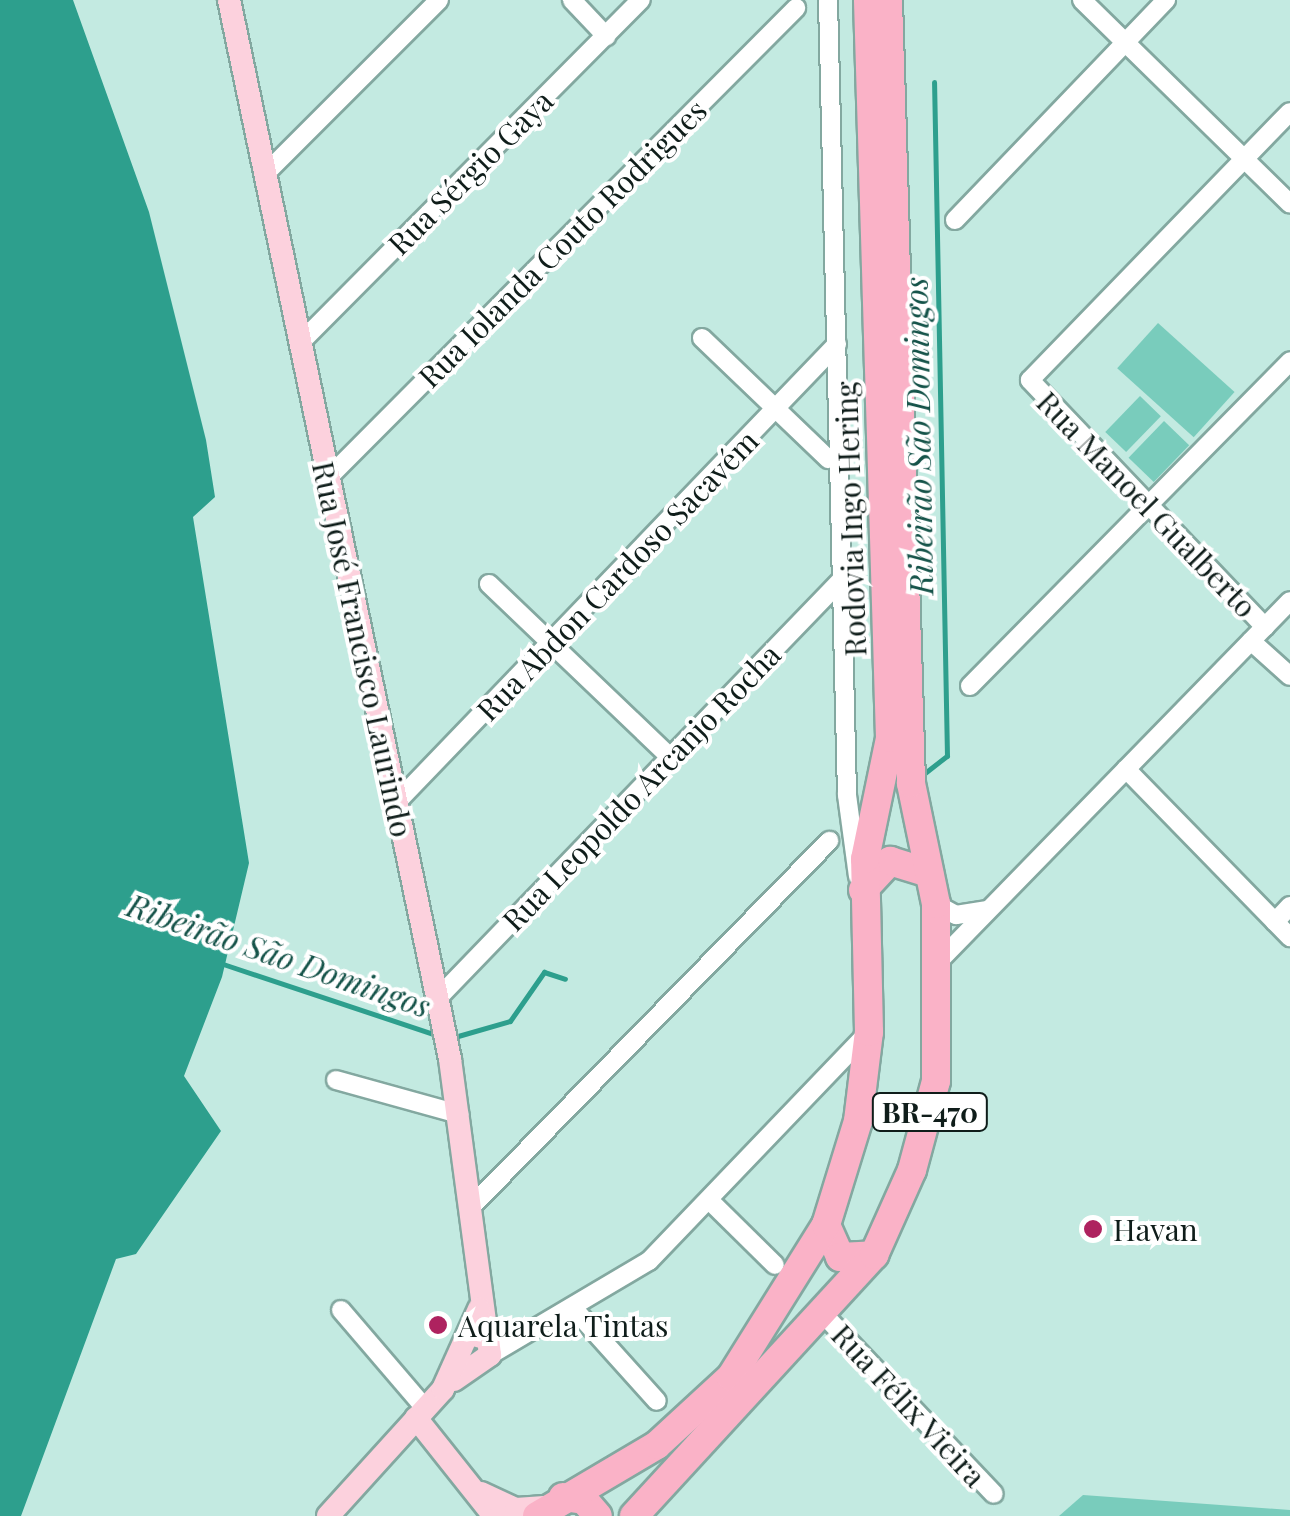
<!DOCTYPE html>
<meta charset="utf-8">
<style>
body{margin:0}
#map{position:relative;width:1290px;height:1516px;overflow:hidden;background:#c3eae1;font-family:"Playfair Display",serif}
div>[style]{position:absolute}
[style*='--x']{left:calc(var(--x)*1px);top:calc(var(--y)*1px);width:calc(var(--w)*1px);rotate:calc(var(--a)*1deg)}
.green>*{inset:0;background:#79ccbc;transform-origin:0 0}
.water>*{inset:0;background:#2d9f8d}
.stream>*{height:5px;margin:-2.5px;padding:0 2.5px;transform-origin:2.5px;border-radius:2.5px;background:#2d9f8d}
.roads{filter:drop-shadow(2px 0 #83a8a0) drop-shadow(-2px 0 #83a8a0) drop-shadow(0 2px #83a8a0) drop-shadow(0 -2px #83a8a0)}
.minor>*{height:18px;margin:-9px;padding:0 9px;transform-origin:9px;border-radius:9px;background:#fff}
.major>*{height:22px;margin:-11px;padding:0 11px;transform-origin:11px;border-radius:11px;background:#fcd1dd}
.highway>*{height:28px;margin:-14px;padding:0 14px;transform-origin:14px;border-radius:14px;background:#fab2c7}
.dots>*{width:28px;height:28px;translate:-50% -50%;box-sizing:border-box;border:5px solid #fff;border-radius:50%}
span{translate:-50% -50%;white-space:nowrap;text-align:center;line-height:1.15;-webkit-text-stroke:8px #fff;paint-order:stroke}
.shield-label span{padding:2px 8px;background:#fff;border:2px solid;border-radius:8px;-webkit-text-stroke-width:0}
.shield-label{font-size:28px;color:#0f1d1a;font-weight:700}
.street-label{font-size:30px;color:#0f1d1a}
.poi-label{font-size:30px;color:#0f1d1a}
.left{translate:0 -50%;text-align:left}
.water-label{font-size:32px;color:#155349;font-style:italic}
</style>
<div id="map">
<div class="green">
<i style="left:1158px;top:323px;width:103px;height:61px;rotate:42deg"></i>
<i style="left:1140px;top:396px;width:29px;height:50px;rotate:44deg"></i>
<i style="left:1164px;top:421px;width:35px;height:51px;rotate:44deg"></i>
<i style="clip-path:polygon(1083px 1495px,1290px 1510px,1290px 1516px,1059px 1516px)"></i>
</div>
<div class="water">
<i style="clip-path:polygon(0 0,73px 0,149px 212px,206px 440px,215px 497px,193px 517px,249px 863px,222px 977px,184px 1076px,221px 1131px,136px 1254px,116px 1259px,21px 1516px,0 1516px)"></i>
</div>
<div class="stream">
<i style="--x:921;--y:776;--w:33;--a:-38"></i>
<i style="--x:947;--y:756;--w:674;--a:-91.1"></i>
<i style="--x:223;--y:964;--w:229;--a:18.4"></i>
<i style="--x:451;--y:1038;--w:61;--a:-16.1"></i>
<i style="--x:510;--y:1021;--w:60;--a:-55.2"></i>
<i style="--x:544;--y:972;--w:22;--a:18"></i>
</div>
<div class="roads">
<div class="minor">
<i style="--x:572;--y:0;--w:50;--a:46.6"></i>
<i style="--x:828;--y:0;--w:795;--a:88.63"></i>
<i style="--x:847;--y:795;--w:82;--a:82.3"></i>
<i style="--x:1082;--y:0;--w:291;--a:44.4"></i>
<i style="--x:265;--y:174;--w:246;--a:-45"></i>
<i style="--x:955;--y:220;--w:305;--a:-46.2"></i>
<i style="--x:702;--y:338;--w:175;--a:43.8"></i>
<i style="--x:299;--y:344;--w:485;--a:-45.2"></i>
<i style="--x:327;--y:479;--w:665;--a:-45.12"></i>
<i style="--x:489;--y:584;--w:250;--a:43.7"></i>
<i style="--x:1265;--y:627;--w:341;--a:-133.6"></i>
<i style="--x:1030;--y:380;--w:373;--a:-45.9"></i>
<i style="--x:1251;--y:641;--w:52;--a:41.9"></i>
<i style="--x:970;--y:686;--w:456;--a:-45.4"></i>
<i style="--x:1126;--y:769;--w:235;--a:45.7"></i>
<i style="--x:395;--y:804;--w:638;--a:-46.14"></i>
<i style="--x:936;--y:904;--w:23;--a:29"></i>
<i style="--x:956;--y:915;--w:32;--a:-9"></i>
<i style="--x:1275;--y:922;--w:22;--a:-47"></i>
<i style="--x:940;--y:960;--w:501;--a:-45.73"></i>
<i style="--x:437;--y:999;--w:588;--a:-46.03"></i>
<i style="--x:336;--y:1080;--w:128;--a:15.5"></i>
<i style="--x:710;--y:1201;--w:91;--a:44.6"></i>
<i style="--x:472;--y:1206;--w:511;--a:-45.63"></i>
<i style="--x:341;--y:1310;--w:129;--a:49.4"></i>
<i style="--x:575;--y:1310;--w:122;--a:48"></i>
<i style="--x:825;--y:1316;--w:245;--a:46.5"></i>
<i style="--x:490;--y:1355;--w:185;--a:-30.6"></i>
<i style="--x:649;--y:1261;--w:315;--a:-46.2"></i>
</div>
<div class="major">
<i style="--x:229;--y:0;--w:1082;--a:78.21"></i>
<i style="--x:450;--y:1059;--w:280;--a:82.4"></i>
<i style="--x:454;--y:1380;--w:44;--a:-34.8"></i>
<i style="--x:490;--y:1355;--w:16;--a:-97"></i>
<i style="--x:488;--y:1339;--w:15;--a:-164"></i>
<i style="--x:416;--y:1418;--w:125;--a:51.5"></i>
<i style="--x:481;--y:1493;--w:38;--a:25"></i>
<i style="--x:516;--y:1509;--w:32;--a:-4"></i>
<i style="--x:328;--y:1516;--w:171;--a:-47.8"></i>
<i style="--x:443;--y:1389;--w:88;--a:-65.8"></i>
</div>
<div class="highway">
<i style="--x:863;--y:890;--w:40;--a:-47"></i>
<i style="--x:890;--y:861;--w:41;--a:17.1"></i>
<i style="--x:826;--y:1225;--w:35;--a:66"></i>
<i style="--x:840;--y:1257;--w:34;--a:-3"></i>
<i style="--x:563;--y:1497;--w:21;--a:8"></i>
<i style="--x:584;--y:1500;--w:21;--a:49"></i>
<i style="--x:537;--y:1516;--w:139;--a:-30.6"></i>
<i style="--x:657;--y:1445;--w:100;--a:-42.6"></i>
<i style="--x:731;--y:1377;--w:179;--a:-58"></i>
<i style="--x:826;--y:1225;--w:109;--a:-72.9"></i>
<i style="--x:858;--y:1121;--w:90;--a:-83"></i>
<i style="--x:869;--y:1032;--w:173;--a:-91.3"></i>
<i style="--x:865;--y:859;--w:124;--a:-78.3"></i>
<i style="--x:890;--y:738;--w:738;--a:-91.71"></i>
<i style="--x:634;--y:1516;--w:355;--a:-47.4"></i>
<i style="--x:874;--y:1255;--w:93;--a:-65.9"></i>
<i style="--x:912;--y:1170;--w:92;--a:-74.9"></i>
<i style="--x:936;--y:1081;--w:177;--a:-90"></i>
<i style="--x:936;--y:904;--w:124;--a:-101.7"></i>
<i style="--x:911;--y:783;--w:783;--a:-91.68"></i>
</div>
</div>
<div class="dots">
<i style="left:1093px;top:1229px;background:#ae225f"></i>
<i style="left:438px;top:1325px;background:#ae225f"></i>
</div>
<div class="shield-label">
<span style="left:930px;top:1112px">BR-470</span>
</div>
<div class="street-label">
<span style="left:470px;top:172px;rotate:-45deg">Rua Sérgio Gaya</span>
<span style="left:562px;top:243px;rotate:-45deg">Rua Iolanda Couto Rodrigues</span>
<span style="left:1147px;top:504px;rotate:46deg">Rua Manoel Gualberto</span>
<span style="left:850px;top:519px;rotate:-92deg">Rodovia Ingo Hering</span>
<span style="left:617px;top:575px;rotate:-46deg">Rua Abdon Cardoso Sacavém</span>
<span style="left:363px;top:649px;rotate:78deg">Rua José Francisco Laurindo</span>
<span style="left:641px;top:787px;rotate:-46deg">Rua Leopoldo Arcanjo Rocha</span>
<span style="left:909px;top:1405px;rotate:47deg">Rua Félix Vieira</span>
</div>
<div class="poi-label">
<span class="left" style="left:1113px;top:1229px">Havan</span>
<span class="left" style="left:458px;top:1325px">Aquarela Tintas</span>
</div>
<div class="water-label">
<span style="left:918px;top:436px;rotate:-91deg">Ribeirão São Domingos</span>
<span style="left:279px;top:955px;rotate:19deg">Ribeirão São Domingos</span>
</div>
</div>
